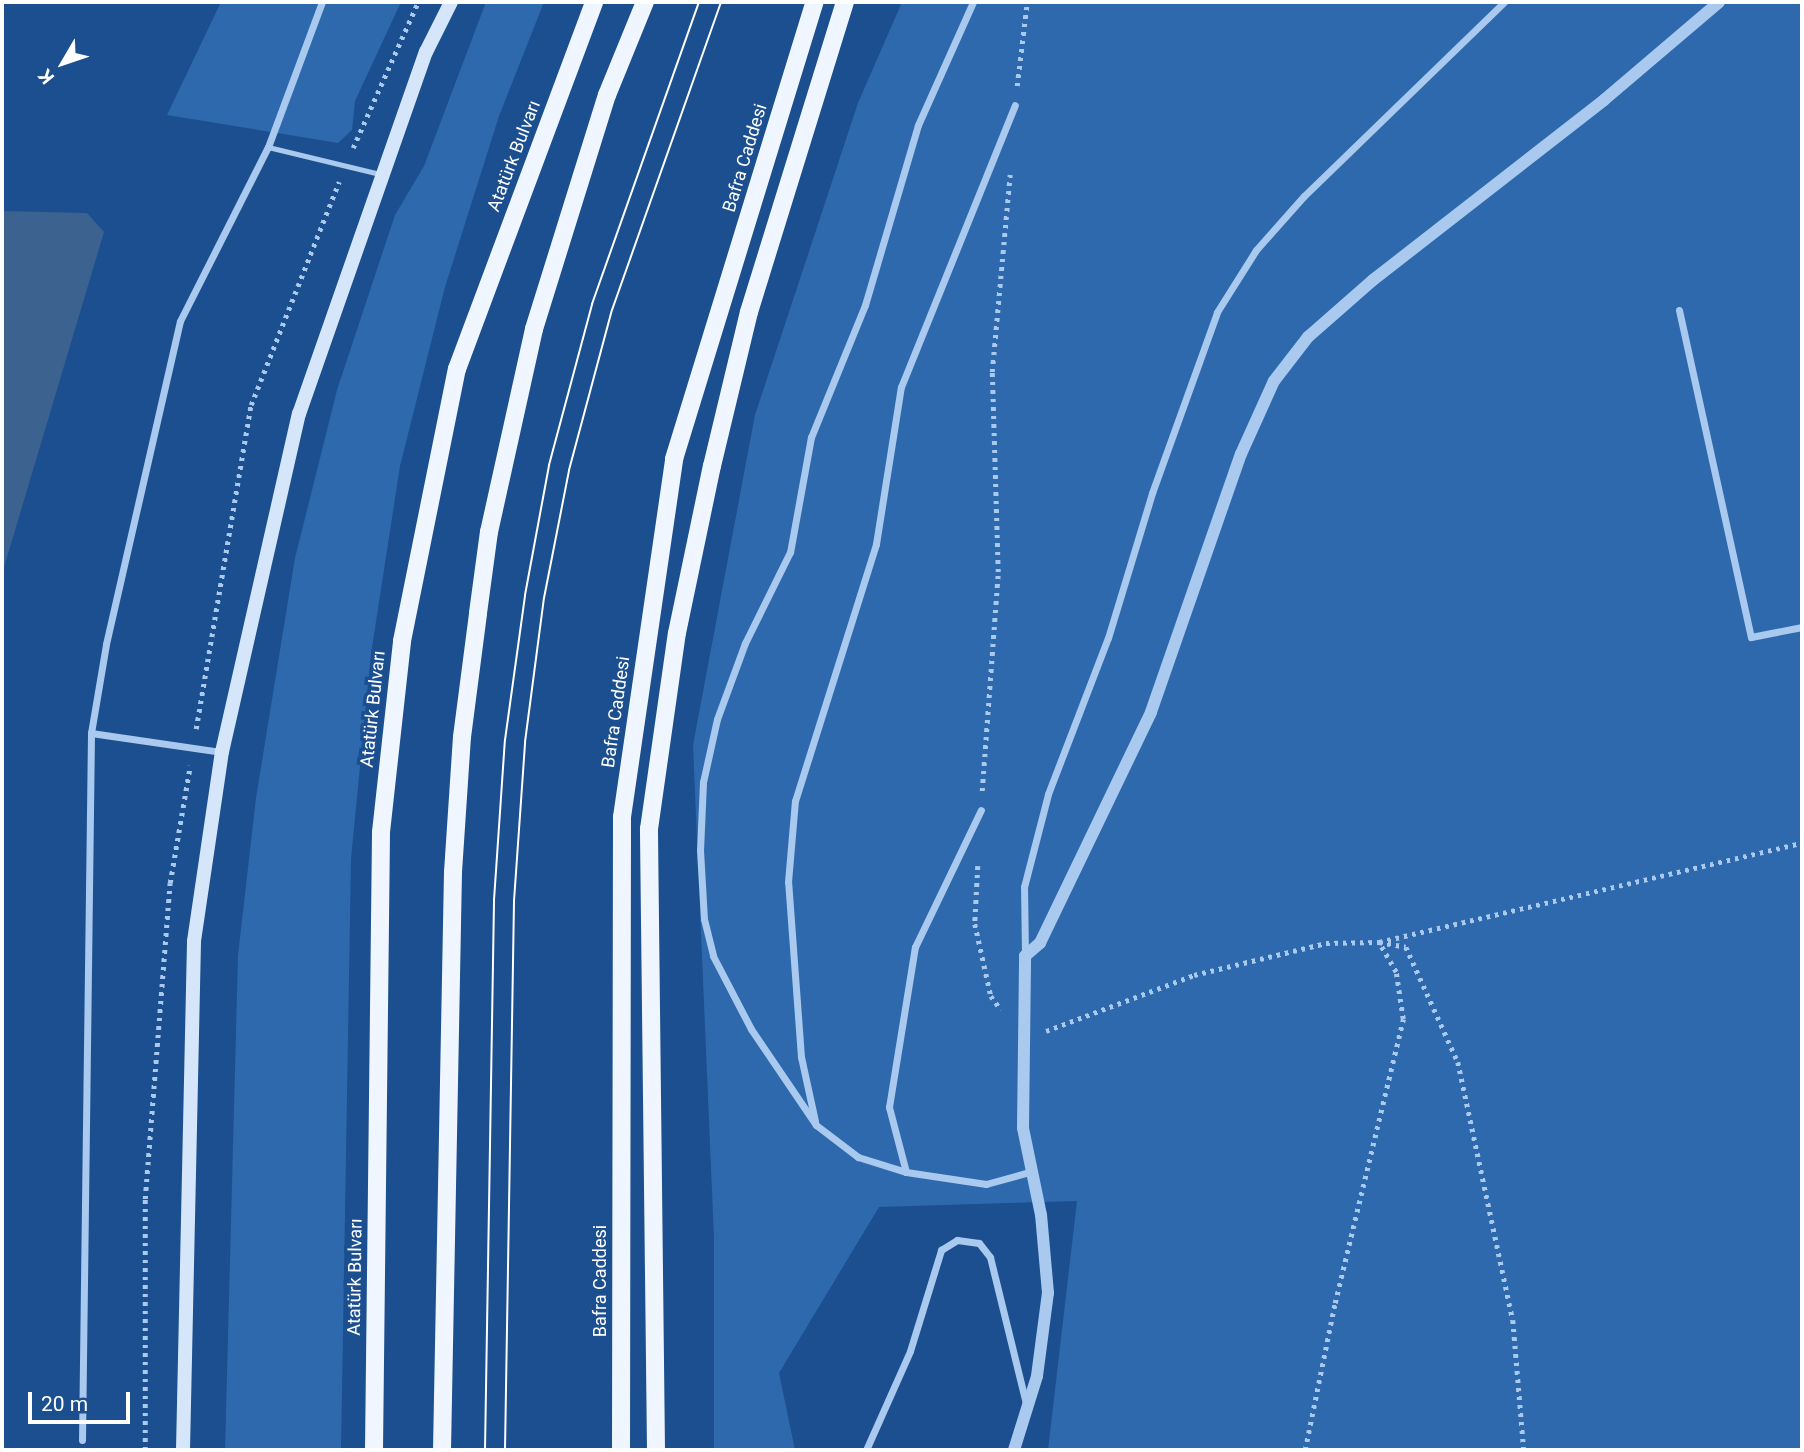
<!DOCTYPE html>
<meta charset="utf-8">
<style>
body{margin:0}
#map{position:relative;width:1804px;height:1452px;overflow:hidden;background:#1b4f8f;font-family:Roboto,sans-serif}
div>[style]{position:absolute}
[style*='--x']{left:calc(var(--x)*1px);top:calc(var(--y)*1px);width:calc(var(--w)*1px);rotate:calc(var(--a)*1deg)}
.green>*{inset:0;background:#2e69ad}
.water>*{inset:0;background:#3c6290}
.path>*{height:4.5px;margin-top:-2.25px;transform-origin:0;background:repeating-linear-gradient(90deg,#a9c9ee 0 3.5px,transparent 0 8.5px)}
.service>*{height:5px;margin:-2.5px;padding:0 2.5px;transform-origin:2.5px;border-radius:2.5px;background:#a9c9ee}
.minor>*{height:7px;margin:-3.5px;padding:0 3.5px;transform-origin:3.5px;border-radius:3.5px;background:#a9c9ee}
.tertiary>*{height:12px;margin:-6px;padding:0 6px;transform-origin:6px;border-radius:6px;background:#a9c9ee}
.secondary>*{height:14px;margin:-7px;padding:0 7px;transform-origin:7px;border-radius:7px;background:#d6e6fa}
.primary>*{height:18px;margin:-9px;padding:0 9px;transform-origin:9px;border-radius:9px;background:#f0f6ff}
.tram>*{height:2px;margin:-1px;padding:0 1px;transform-origin:1px;border-radius:1px;background:#fff}
span{translate:-50% -50%;white-space:nowrap;text-align:center;line-height:1.15;-webkit-text-stroke:7px #1b4f8f;paint-order:stroke}
.street-label{font-size:18px;color:#fff}
.frame{position:absolute;inset:0;border:4px solid #fff;pointer-events:none}
.north{position:absolute;left:28px;top:28px;width:70px;height:70px;-webkit-text-stroke:5px #1b4f8f;paint-order:stroke;rotate:231deg;font-size:19px;font-weight:700;line-height:28px;text-align:center;color:#fff}
.north::after{content:'';display:block;margin:auto;width:24px;height:32px;background:#fff;clip-path:polygon(50% 0,100% 100%,50% 72%,0 100%)}
.scale{position:absolute;left:28px;top:1392px;width:102px;height:32px;box-sizing:border-box;border:4px solid #fff;border-top:0;padding-left:9px;font-size:21px;line-height:24px;white-space:nowrap;color:#fff;-webkit-text-stroke:5px #1b4f8f;paint-order:stroke}
</style>
<div id="map">
<div class="green">
<i style="clip-path:polygon(221px 2px,401px 2px,355px 101px,352px 130px,338px 143px,167px 115px)"></i>
<i style="clip-path:polygon(486px 2px,544px 2px,499px 116px,445px 287px,400px 466px,371px 654px,351px 859px,341px 1450px,225px 1450px,238px 955px,256px 798px,295px 558px,337px 390px,395px 215px,424px 166px)"></i>
<i style="clip-path:polygon(902px 2px,1802px 2px,1802px 1450px,1048px 1450px,1077px 1201px,879px 1207px,779px 1373px,795px 1450px,714px 1450px,714px 1238px,693px 745px,755px 415px,858px 103px)"></i>
</div>
<div class="water">
<i style="clip-path:polygon(2px 211px,87px 213px,104px 232px,2px 574px)"></i>
</div>
<div class="path">
<i style="--x:1017;--y:86;--w:85;--a:-83.2"></i>
<i style="--x:353;--y:148;--w:160;--a:-66"></i>
<i style="--x:196;--y:729;--w:329;--a:-80.4"></i>
<i style="--x:251;--y:405;--w:240;--a:-68.5"></i>
<i style="--x:982;--y:791;--w:220;--a:-85.8"></i>
<i style="--x:998;--y:572;--w:200;--a:-91.7"></i>
<i style="--x:992;--y:372;--w:198;--a:-84.8"></i>
<i style="--x:978;--y:866;--w:58;--a:93"></i>
<i style="--x:975;--y:924;--w:74;--a:77.5"></i>
<i style="--x:991;--y:996;--w:17;--a:54"></i>
<i style="--x:1046;--y:1031;--w:158;--a:-20.7"></i>
<i style="--x:1194;--y:975;--w:136;--a:-13.6"></i>
<i style="--x:1326;--y:943;--w:53;--a:-1.1"></i>
<i style="--x:1379;--y:942;--w:27;--a:10"></i>
<i style="--x:1406;--y:947;--w:126;--a:65.7"></i>
<i style="--x:1458;--y:1062;--w:264;--a:78"></i>
<i style="--x:1513;--y:1320;--w:130;--a:85.2"></i>
<i style="--x:145;--y:1450;--w:251;--a:-90"></i>
<i style="--x:145;--y:1199;--w:317;--a:-85.5"></i>
<i style="--x:170;--y:883;--w:119;--a:-80.3"></i>
<i style="--x:1305;--y:1450;--w:150;--a:-78.5"></i>
<i style="--x:1335;--y:1303;--w:292;--a:-76.5"></i>
<i style="--x:1403;--y:1019;--w:48;--a:-98.5"></i>
<i style="--x:1396;--y:972;--w:34;--a:-120"></i>
<i style="--x:1379;--y:942;--w:434;--a:-13.2"></i>
</div>
<div class="service">
<i style="--x:268;--y:147;--w:115;--a:13.6"></i>
</div>
<div class="minor">
<i style="--x:973;--y:2;--w:135;--a:114.1"></i>
<i style="--x:918;--y:125;--w:188;--a:106.4"></i>
<i style="--x:865;--y:305;--w:143;--a:112.2"></i>
<i style="--x:811;--y:437;--w:117;--a:100.3"></i>
<i style="--x:790;--y:552;--w:102;--a:116.3"></i>
<i style="--x:745;--y:643;--w:81;--a:110.2"></i>
<i style="--x:717;--y:719;--w:65;--a:102.5"></i>
<i style="--x:703;--y:782;--w:68;--a:92.5"></i>
<i style="--x:700;--y:850;--w:69;--a:86.7"></i>
<i style="--x:704;--y:919;--w:38;--a:76"></i>
<i style="--x:713;--y:956;--w:82;--a:62.5"></i>
<i style="--x:751;--y:1029;--w:116;--a:55.9"></i>
<i style="--x:816;--y:1125;--w:53;--a:37.3"></i>
<i style="--x:858;--y:1157;--w:50;--a:17.4"></i>
<i style="--x:906;--y:1172;--w:81;--a:8.5"></i>
<i style="--x:986;--y:1184;--w:49;--a:-15.5"></i>
<i style="--x:1679;--y:310;--w:335;--a:77.6"></i>
<i style="--x:1751;--y:637;--w:52;--a:-11.1"></i>
<i style="--x:91;--y:733;--w:131;--a:8.3"></i>
<i style="--x:1025;--y:955;--w:68;--a:-90.8"></i>
<i style="--x:1024;--y:887;--w:96;--a:-75.5"></i>
<i style="--x:1048;--y:794;--w:167;--a:-69"></i>
<i style="--x:1108;--y:638;--w:152;--a:-73.1"></i>
<i style="--x:1152;--y:493;--w:192;--a:-70.2"></i>
<i style="--x:1217;--y:312;--w:73;--a:-57.8"></i>
<i style="--x:1256;--y:250;--w:72;--a:-48.4"></i>
<i style="--x:1304;--y:196;--w:279;--a:-44.1"></i>
<i style="--x:815;--y:1121;--w:66;--a:-102.3"></i>
<i style="--x:801;--y:1057;--w:175;--a:-94.2"></i>
<i style="--x:788;--y:882;--w:81;--a:-85.1"></i>
<i style="--x:795;--y:801;--w:269;--a:-72.5"></i>
<i style="--x:876;--y:544;--w:159;--a:-81"></i>
<i style="--x:901;--y:387;--w:304;--a:-68"></i>
<i style="--x:906;--y:1172;--w:67;--a:-104.7"></i>
<i style="--x:889;--y:1107;--w:162;--a:-80.8"></i>
<i style="--x:915;--y:947;--w:152;--a:-64.3"></i>
<i style="--x:82;--y:1440;--w:707;--a:-89.27"></i>
<i style="--x:91;--y:733;--w:90;--a:-80.4"></i>
<i style="--x:106;--y:644;--w:331;--a:-77.1"></i>
<i style="--x:180;--y:321;--w:195;--a:-63.2"></i>
<i style="--x:268;--y:147;--w:155;--a:-69.6"></i>
<i style="--x:866;--y:1450;--w:108;--a:-66"></i>
<i style="--x:910;--y:1351;--w:106;--a:-72.9"></i>
<i style="--x:941;--y:1250;--w:19;--a:-32"></i>
<i style="--x:957;--y:1240;--w:22;--a:8"></i>
<i style="--x:979;--y:1243;--w:18;--a:52"></i>
<i style="--x:990;--y:1257;--w:151;--a:76.2"></i>
</div>
<div class="tertiary">
<i style="--x:1014;--y:1450;--w:77;--a:-72.7"></i>
<i style="--x:1037;--y:1376;--w:84;--a:-82.5"></i>
<i style="--x:1048;--y:1293;--w:78;--a:-95.1"></i>
<i style="--x:1041;--y:1215;--w:89;--a:-101.7"></i>
<i style="--x:1023;--y:1128;--w:172;--a:-89.3"></i>
<i style="--x:1025;--y:956;--w:20;--a:-41"></i>
<i style="--x:1040;--y:943;--w:256;--a:-64.3"></i>
<i style="--x:1151;--y:712;--w:273;--a:-70.8"></i>
<i style="--x:1241;--y:454;--w:80;--a:-65.7"></i>
<i style="--x:1274;--y:381;--w:56;--a:-52.3"></i>
<i style="--x:1308;--y:337;--w:86;--a:-41.2"></i>
<i style="--x:1373;--y:280;--w:293;--a:-37.9"></i>
<i style="--x:1604;--y:100;--w:151;--a:-40.4"></i>
</div>
<div class="secondary">
<i style="--x:183;--y:1450;--w:509;--a:-88.76"></i>
<i style="--x:194;--y:941;--w:191;--a:-81.6"></i>
<i style="--x:222;--y:752;--w:347;--a:-77.2"></i>
<i style="--x:299;--y:414;--w:384;--a:-70.7"></i>
<i style="--x:426;--y:52;--w:56;--a:-63.4"></i>
</div>
<div class="primary">
<i style="--x:374;--y:1450;--w:618;--a:-89.35"></i>
<i style="--x:381;--y:832;--w:192;--a:-83.7"></i>
<i style="--x:402;--y:641;--w:278;--a:-78.6"></i>
<i style="--x:457;--y:369;--w:392;--a:-69.5"></i>
<i style="--x:442;--y:1450;--w:578;--a:-88.91"></i>
<i style="--x:453;--y:872;--w:135;--a:-86.2"></i>
<i style="--x:462;--y:737;--w:125;--a:-82.6"></i>
<i style="--x:478;--y:613;--w:82;--a:-82.3"></i>
<i style="--x:489;--y:532;--w:208;--a:-77.5"></i>
<i style="--x:534;--y:329;--w:245;--a:-72.7"></i>
<i style="--x:607;--y:95;--w:100;--a:-67.8"></i>
<i style="--x:621;--y:1450;--w:633;--a:-89.91"></i>
<i style="--x:622;--y:817;--w:362;--a:-81.7"></i>
<i style="--x:674;--y:459;--w:478;--a:-72.9"></i>
<i style="--x:656;--y:1450;--w:621;--a:-90.65"></i>
<i style="--x:649;--y:829;--w:198;--a:-81.9"></i>
<i style="--x:677;--y:633;--w:171;--a:-78.2"></i>
<i style="--x:712;--y:466;--w:158;--a:-76.5"></i>
<i style="--x:749;--y:312;--w:325;--a:-72.8"></i>
</div>
<div class="tram">
<i style="--x:485;--y:1450;--w:550;--a:-89.06"></i>
<i style="--x:494;--y:900;--w:160;--a:-86.1"></i>
<i style="--x:505;--y:740;--w:146;--a:-82.1"></i>
<i style="--x:525;--y:595;--w:132;--a:-79.5"></i>
<i style="--x:549;--y:465;--w:167;--a:-75"></i>
<i style="--x:592;--y:304;--w:320;--a:-70.5"></i>
<i style="--x:505;--y:1450;--w:549;--a:-89.06"></i>
<i style="--x:514;--y:901;--w:159;--a:-86"></i>
<i style="--x:525;--y:742;--w:145;--a:-82.5"></i>
<i style="--x:544;--y:598;--w:130;--a:-78.9"></i>
<i style="--x:569;--y:470;--w:166;--a:-75"></i>
<i style="--x:612;--y:310;--w:327;--a:-70.5"></i>
</div>
<div class="street-label">
<span style="left:514px;top:156px;rotate:-69deg">Atatürk Bulvarı</span>
<span style="left:745px;top:158px;rotate:-73deg">Bafra Caddesi</span>
<span style="left:373px;top:709px;rotate:-84deg">Atatürk Bulvarı</span>
<span style="left:616px;top:712px;rotate:-82deg">Bafra Caddesi</span>
<span style="left:355px;top:1277px;rotate:-89deg">Atatürk Bulvarı</span>
<span style="left:600px;top:1281px;rotate:-90deg">Bafra Caddesi</span>
</div>
<div class="frame"></div>
<div class="north">K</div>
<div class="scale">20 m</div>
</div>
